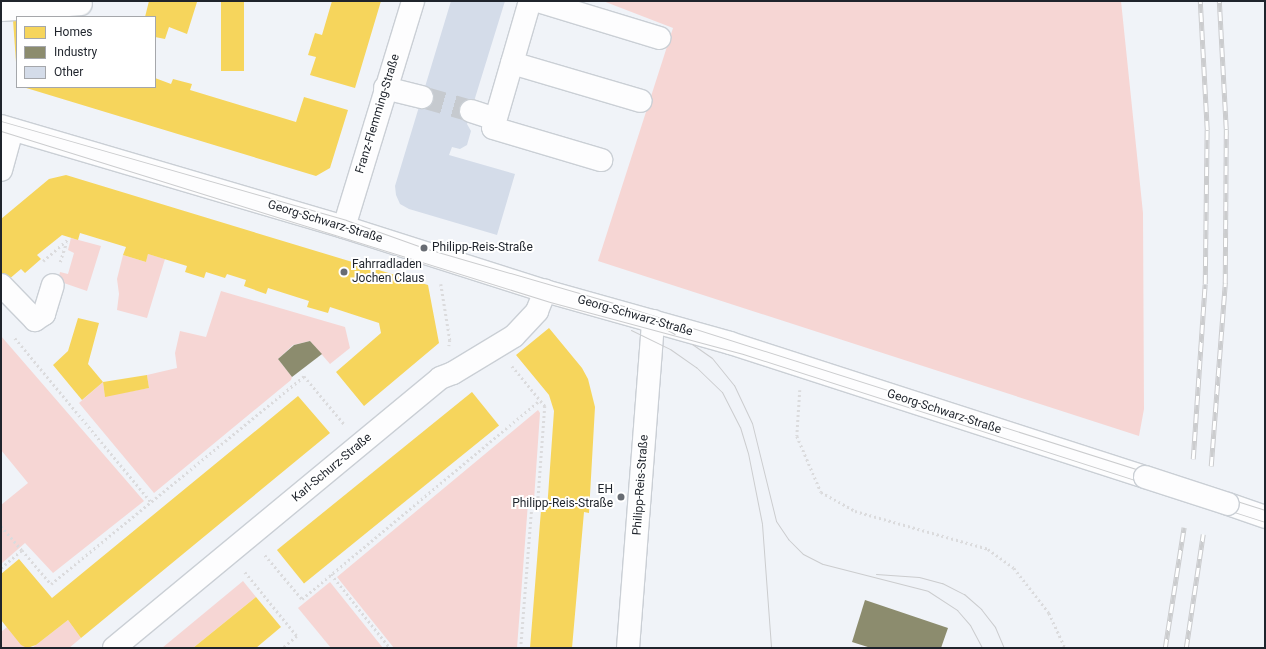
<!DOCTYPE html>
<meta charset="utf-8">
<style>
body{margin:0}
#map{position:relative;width:1266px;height:649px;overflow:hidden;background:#f0f3f8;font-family:Roboto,sans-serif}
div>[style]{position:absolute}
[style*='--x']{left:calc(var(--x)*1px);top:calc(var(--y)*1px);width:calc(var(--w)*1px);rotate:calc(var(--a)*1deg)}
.green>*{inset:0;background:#f6d6d4}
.homes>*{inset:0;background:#f6d55c;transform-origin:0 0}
.industry>*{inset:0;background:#8c8c6e}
.building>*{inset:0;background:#d4dce9}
.minor-tunnel>*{height:22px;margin-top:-11px;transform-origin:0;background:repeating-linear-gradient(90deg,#c6cacf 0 22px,transparent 0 33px)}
.path>*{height:2.5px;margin-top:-1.25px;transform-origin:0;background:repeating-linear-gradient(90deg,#dbdbdd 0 2px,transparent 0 5px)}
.roads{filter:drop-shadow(1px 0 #cacfd5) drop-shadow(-1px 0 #cacfd5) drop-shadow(0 1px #cacfd5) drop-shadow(0 -1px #cacfd5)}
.minor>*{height:22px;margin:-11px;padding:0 11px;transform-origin:11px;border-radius:11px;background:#fdfdfe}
.tram>*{height:1px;margin:-0.5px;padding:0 0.5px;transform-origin:0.5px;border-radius:0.5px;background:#cbccce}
.rail>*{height:4.5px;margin-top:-2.25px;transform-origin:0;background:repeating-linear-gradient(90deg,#fff 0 9px,#cbccce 0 18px);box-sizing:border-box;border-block:1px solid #cbccce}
.bridges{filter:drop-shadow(1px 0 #cacfd5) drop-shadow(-1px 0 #cacfd5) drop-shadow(0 1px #cacfd5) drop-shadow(0 -1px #cacfd5)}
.minor-bridge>*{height:22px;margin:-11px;padding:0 11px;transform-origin:11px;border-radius:11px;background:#fdfdfe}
.dots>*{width:11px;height:11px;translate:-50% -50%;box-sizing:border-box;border:2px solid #fff;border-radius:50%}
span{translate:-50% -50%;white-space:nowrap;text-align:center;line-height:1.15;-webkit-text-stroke:4px #fff;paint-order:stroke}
.street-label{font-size:12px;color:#1f242c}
.poi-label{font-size:12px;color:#1f242c}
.left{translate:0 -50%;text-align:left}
.right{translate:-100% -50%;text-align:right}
.frame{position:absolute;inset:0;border:2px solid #1f242c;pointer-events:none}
.legend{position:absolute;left:16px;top:16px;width:140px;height:72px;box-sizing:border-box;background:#fff;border:1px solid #a5a7ab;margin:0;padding:5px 7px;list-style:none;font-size:12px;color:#1f242c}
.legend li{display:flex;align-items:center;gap:8px;height:20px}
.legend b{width:20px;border:1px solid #a5a7ab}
</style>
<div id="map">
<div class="green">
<i style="clip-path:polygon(603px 1px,1121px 1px,1143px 213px,1144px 409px,1139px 436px,598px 261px,673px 28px)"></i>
<i style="clip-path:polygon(71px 238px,101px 246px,87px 291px,58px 281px,60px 272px,68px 274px,74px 253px,68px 250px)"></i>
<i style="clip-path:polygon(148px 254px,165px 259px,147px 318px,117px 310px,119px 294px,117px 279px,123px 255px,146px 262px)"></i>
<i style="clip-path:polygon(221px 291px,345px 327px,350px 348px,330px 364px,310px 341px,293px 345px,278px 359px,292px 377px,291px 380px,154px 493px,79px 403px,103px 382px,105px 396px,149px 388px,147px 375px,177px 368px,175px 353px,180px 331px,206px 337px)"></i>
<i style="clip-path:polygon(1px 336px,144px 501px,53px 573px,25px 543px,1px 564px,1px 505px,28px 483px,1px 450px)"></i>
<i style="clip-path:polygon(538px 410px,540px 413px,534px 500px,528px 503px,517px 648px,394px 648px,337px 577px)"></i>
<i style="clip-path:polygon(243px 581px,256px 597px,193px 648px,162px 648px)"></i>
<i style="clip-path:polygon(330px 582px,383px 648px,331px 648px,298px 608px)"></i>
<i style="clip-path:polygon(68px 620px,81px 638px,69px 648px,32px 648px)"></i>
<i style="clip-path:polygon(7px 627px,27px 648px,31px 648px,1px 648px,1px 632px)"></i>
</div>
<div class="homes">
<i style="clip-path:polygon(149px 1px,197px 2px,187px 34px,169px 27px,165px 39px,155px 37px,155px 17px,145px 17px)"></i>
<i style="left:221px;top:1px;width:23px;height:70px"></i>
<i style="clip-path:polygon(332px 1px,381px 1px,355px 88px,310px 75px,316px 57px,308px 55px,315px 33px,322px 35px)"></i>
<i style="clip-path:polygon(13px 20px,17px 20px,17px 62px,16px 62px)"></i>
<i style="clip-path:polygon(155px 78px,171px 84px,173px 79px,192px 84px,190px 90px,296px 122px,304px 97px,348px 110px,330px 168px,316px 176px,23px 87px,155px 87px)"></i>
<i style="clip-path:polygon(66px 175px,428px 285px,439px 343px,364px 406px,336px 372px,381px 333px,379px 323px,330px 307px,328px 313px,307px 307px,309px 301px,268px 288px,266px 294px,244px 286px,246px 280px,227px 274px,225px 278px,206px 272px,204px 278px,185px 272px,187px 266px,148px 254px,146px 262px,123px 255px,126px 247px,80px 233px,78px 240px,62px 235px,37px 255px,41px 259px,25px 273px,21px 269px,8px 280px,1px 272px,1px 219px,49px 179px)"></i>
<i style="clip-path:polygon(78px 318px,99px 323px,88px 364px,103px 382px,82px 400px,53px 365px,68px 351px)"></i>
<i style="clip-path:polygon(549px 328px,582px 368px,588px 379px,595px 407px,589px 513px,584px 512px,572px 648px,530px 648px,541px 510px,547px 510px,554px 411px,549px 395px,516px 355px)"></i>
<i style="clip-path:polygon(147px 375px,149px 388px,105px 397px,103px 382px)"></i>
<i style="left:472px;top:392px;width:43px;height:251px;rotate:51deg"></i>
<i style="clip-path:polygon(298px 396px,330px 433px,81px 638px,68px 620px,36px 645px,27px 648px,21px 645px,1px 620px,1px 574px,19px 559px,52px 598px)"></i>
<i style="clip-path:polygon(256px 597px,281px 627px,256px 648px,193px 648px)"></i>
</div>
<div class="industry">
<i style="clip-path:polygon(310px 341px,322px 354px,292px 377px,278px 359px,294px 345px)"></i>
<i style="clip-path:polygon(865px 600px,948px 628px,941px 648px,871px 648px,852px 642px)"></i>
</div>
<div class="building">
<i style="clip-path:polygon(451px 1px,505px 1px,467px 124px,471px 131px,467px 145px,460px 149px,452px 147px,449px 155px,515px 174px,497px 235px,409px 209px,400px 204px,396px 195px,395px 186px)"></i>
</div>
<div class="minor-tunnel">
<i style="--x:422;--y:97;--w:51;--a:15.9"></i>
</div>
<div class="path">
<i style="--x:43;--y:261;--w:35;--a:-41"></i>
<i style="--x:60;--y:262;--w:20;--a:-72"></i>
<i style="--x:441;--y:284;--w:57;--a:80.9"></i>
<i style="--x:450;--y:340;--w:6;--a:99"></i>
<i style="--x:15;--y:338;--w:213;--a:50.3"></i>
<i style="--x:512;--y:366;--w:52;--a:50.5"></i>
<i style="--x:545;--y:406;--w:96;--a:94.2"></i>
<i style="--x:538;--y:502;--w:8;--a:140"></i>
<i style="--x:532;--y:507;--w:141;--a:94.5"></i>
<i style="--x:800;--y:390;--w:46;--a:93.7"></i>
<i style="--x:797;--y:436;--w:61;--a:66.8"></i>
<i style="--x:821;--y:492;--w:39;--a:29"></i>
<i style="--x:855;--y:511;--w:138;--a:15.9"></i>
<i style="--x:988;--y:549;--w:32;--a:36"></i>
<i style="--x:1014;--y:568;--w:57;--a:52.1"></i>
<i style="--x:1049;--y:613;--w:38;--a:65"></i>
<i style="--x:1;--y:526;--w:32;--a:49"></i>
<i style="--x:265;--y:555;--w:57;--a:49.9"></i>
<i style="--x:302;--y:599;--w:310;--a:-39.9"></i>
<i style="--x:1;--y:568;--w:28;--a:-41"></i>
<i style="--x:22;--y:550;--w:45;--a:49.5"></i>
<i style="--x:51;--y:584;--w:328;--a:-39.4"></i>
<i style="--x:304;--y:376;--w:64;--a:50.1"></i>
<i style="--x:245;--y:572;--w:82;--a:50.9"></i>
<i style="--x:297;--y:636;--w:18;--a:139"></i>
<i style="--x:331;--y:574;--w:95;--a:51.4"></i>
</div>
<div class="roads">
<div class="minor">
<i style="--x:530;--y:1;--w:132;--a:106.2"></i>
<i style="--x:493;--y:128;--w:113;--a:16.5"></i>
<i style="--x:538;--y:1;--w:127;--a:16.9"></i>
<i style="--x:1;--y:10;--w:80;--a:-4.3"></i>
<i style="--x:512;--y:63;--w:134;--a:16.4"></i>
<i style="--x:385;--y:88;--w:38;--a:14"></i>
<i style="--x:471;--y:111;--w:25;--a:18"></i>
<i style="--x:1;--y:126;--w:358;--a:16.4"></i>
<i style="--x:344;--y:227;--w:211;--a:17.7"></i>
<i style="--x:545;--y:291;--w:192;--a:15.7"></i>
<i style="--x:730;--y:343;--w:436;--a:17.9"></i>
<i style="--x:1;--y:170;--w:41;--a:-74.6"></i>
<i style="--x:344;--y:227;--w:236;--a:-73"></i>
<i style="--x:1;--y:285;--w:49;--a:45.8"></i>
<i style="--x:35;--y:320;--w:11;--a:-34"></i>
<i style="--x:44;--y:314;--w:30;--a:-73"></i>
<i style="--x:1228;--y:504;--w:39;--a:19"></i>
<i style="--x:114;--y:648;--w:423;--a:-39.6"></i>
<i style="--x:440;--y:378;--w:14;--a:-21"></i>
<i style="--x:453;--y:373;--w:71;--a:-31.2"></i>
<i style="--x:514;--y:336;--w:34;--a:-47"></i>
<i style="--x:537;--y:311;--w:22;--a:-68"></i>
<i style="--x:628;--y:648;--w:328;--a:-85.6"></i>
</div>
</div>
<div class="tram">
<i style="--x:1;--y:121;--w:359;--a:16"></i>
<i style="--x:346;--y:220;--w:83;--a:19.7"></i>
<i style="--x:424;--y:248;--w:201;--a:16.2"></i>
<i style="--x:617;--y:304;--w:680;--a:17.64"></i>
<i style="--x:1;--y:131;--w:575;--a:17.3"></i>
<i style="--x:550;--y:302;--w:200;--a:15.1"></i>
<i style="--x:743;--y:354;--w:548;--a:17.84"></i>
<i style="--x:644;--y:317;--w:35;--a:29"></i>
<i style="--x:631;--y:330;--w:43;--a:26"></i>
<i style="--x:670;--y:349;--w:32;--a:35"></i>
<i style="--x:696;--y:367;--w:36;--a:44"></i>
<i style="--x:722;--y:392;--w:39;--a:63"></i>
<i style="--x:740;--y:427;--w:27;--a:73"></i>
<i style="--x:748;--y:453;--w:72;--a:78.8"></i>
<i style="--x:762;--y:524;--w:124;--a:85.8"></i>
<i style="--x:692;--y:344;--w:24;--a:35"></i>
<i style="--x:712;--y:358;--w:35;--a:51"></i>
<i style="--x:734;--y:385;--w:42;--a:64.7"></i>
<i style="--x:752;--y:423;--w:101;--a:76.2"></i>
<i style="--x:776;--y:521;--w:22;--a:56"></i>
<i style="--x:788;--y:539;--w:21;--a:45"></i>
<i style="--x:803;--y:554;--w:22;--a:27"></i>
<i style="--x:823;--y:564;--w:108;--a:14.4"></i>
<i style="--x:928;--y:591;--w:35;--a:33"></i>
<i style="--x:957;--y:610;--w:20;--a:49"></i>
<i style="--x:970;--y:625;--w:26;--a:62"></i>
<i style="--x:876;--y:574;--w:43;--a:4"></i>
<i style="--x:919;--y:577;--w:24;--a:15"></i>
<i style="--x:942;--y:583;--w:25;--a:27"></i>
<i style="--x:964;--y:594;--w:23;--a:41"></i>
<i style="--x:981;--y:609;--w:23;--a:52"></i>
<i style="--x:995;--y:627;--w:23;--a:67"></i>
</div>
<div class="rail">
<i style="--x:1193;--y:459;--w:175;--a:-86.1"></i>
<i style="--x:1205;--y:284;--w:154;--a:-89.3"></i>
<i style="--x:1207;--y:130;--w:129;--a:-93.1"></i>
<i style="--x:1211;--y:466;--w:184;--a:-85.6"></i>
<i style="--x:1225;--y:283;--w:154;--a:-89.6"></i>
<i style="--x:1226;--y:129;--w:128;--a:-93.1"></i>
<i style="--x:1165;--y:648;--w:122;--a:-81.1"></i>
<i style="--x:1186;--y:648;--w:115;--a:-81.5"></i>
</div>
<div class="bridges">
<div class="minor-bridge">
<i style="--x:1145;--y:477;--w:87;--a:18"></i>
</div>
</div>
<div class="dots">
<i style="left:424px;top:248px;background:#686c73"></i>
<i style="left:344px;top:272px;background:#686c73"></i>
<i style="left:621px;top:497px;background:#686c73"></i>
</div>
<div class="street-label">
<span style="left:378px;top:114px;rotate:-73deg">Franz-Flemming-Straße</span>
<span style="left:325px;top:222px;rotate:17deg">Georg-Schwarz-Straße</span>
<span style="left:635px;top:316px;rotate:16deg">Georg-Schwarz-Straße</span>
<span style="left:944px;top:412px;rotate:18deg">Georg-Schwarz-Straße</span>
<span style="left:332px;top:468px;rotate:-40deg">Karl-Schurz-Straße</span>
<span style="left:641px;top:485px;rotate:-86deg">Philipp-Reis-Straße</span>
</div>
<div class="poi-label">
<span class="left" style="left:432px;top:248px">Philipp-Reis-Straße</span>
<span class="left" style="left:352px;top:272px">Fahrradladen<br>Jochen Claus</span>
<span class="right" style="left:613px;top:497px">EH<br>Philipp-Reis-Straße</span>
</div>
<div class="frame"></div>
<ul class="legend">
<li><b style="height:11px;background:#f6d55c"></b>Homes</li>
<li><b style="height:11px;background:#8c8c6e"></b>Industry</li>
<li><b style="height:11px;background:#d4dce9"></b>Other</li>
</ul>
</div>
